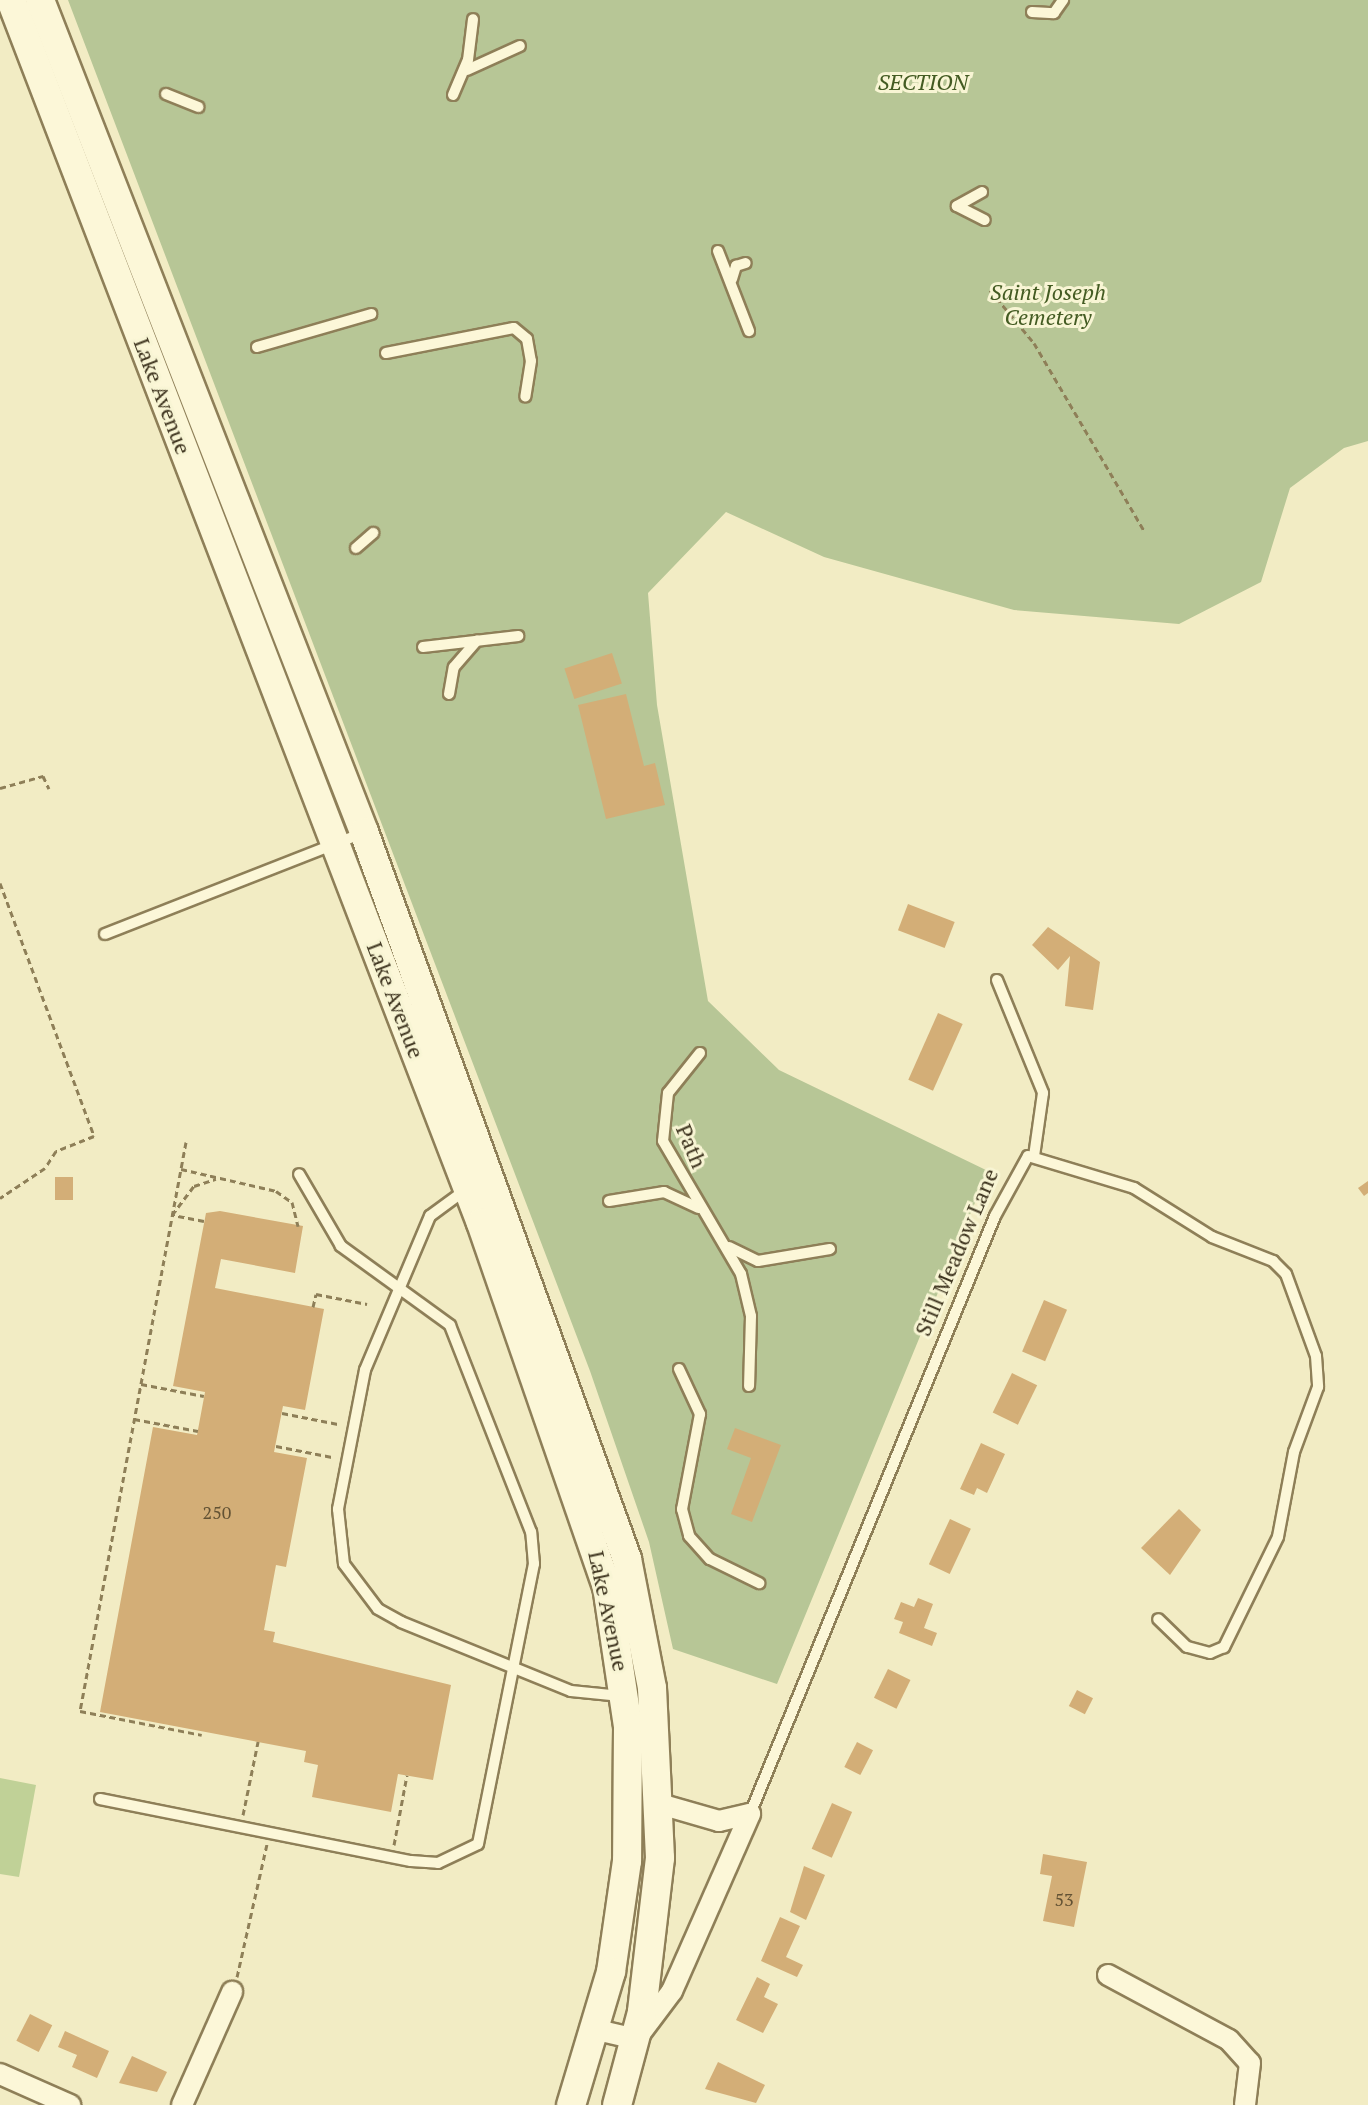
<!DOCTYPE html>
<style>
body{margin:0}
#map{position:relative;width:1368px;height:2105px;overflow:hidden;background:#f2ecc4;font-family:"PT Serif",serif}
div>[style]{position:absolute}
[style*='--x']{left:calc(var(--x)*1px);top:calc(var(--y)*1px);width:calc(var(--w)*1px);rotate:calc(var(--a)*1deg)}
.green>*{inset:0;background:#c0d197}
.cemetery>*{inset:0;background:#b7c696}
.building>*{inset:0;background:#d3ae77;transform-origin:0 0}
.path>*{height:3px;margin-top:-1.5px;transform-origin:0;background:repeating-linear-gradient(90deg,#8e7f58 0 6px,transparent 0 10px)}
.roads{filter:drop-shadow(2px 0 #8e7f58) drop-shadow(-2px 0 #8e7f58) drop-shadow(0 2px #8e7f58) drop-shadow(0 -2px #8e7f58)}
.service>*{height:10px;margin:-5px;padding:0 5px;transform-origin:5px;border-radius:5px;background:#fcf7d8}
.minor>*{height:20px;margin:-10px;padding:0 10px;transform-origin:10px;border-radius:10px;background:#fcf7d8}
.secondary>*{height:28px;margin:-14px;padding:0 14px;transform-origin:14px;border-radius:14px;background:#fcf7d8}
span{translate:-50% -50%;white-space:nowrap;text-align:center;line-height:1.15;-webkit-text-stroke:6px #f8f5d4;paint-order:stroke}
.number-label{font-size:18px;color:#625234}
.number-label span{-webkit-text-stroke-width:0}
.park-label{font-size:22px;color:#435b22;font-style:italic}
.street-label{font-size:22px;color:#3d331e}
</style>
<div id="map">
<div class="green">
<i style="clip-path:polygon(0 1778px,36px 1785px,19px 1877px,0 1874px)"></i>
</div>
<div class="cemetery">
<i style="clip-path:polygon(68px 0,1368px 0,1368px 441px,1344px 448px,1290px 488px,1261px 582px,1179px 624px,1014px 610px,824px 557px,726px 512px,648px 593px,657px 705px,708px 1001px,779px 1070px,988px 1171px,777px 1684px,673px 1649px,649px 1542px,590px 1371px)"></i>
</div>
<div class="building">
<i style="left:612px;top:653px;width:32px;height:50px;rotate:72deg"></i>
<i style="clip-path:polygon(626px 694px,644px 766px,655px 763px,665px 805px,606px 819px,578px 705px)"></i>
<i style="left:908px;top:904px;width:50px;height:28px;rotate:21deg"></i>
<i style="clip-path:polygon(1048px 927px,1100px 962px,1093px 1010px,1065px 1006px,1070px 956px,1058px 970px,1032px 945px)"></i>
<i style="left:938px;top:1013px;width:27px;height:73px;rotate:24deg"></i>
<i style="left:55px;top:1177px;width:18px;height:23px"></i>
<i style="clip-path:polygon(1368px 1181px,1368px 1193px,1364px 1196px,1358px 1188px)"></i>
<i style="clip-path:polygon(220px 1211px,303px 1226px,295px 1273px,221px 1259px,215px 1288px,324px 1309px,305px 1410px,283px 1406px,274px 1452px,307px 1458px,286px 1567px,276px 1565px,264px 1630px,275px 1632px,273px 1642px,451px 1685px,433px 1780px,398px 1774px,391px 1812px,312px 1797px,318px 1765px,304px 1762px,306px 1751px,100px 1712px,153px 1427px,197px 1435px,205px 1392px,173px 1386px,206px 1213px)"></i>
<i style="left:1044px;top:1300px;width:25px;height:56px;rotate:23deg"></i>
<i style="left:1012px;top:1373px;width:28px;height:44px;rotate:26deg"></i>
<i style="clip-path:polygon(735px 1428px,781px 1445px,752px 1522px,731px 1514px,751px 1458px,727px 1449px)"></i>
<i style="clip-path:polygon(981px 1443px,1005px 1454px,987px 1493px,977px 1488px,974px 1495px,960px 1489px)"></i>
<i style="clip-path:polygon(1179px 1509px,1201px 1530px,1170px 1575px,1141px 1548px)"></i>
<i style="left:950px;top:1519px;width:23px;height:50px;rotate:25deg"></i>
<i style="clip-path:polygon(918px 1598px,933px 1604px,924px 1628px,937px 1633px,932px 1646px,899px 1633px,903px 1622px,894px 1619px,901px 1602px,914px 1607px)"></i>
<i style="left:888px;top:1669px;width:25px;height:32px;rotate:26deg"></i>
<i style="left:1077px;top:1690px;width:18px;height:18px;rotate:27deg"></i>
<i style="left:857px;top:1742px;width:18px;height:28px;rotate:27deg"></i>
<i style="left:832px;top:1803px;width:22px;height:50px;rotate:24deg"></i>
<i style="clip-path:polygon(1043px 1854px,1087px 1862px,1074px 1927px,1043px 1921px,1052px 1876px,1040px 1874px)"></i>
<i style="clip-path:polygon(804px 1866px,825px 1875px,806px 1920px,790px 1912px)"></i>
<i style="clip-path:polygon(780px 1917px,800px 1926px,786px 1957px,803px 1965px,797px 1977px,761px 1961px)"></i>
<i style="clip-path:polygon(757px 1977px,770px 1984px,764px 1997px,778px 2004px,763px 2033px,736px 2020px)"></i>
<i style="left:30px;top:2014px;width:25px;height:30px;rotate:27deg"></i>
<i style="clip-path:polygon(65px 2031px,109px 2051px,97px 2078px,72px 2067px,77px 2055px,58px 2047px)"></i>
<i style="clip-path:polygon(132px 2056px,167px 2072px,157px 2092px,119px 2083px)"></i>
<i style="clip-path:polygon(718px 2062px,765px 2085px,756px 2103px,705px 2089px)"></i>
</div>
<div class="path">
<i style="--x:990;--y:290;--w:69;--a:50.3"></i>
<i style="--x:1034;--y:343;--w:219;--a:59.6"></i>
<i style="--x:0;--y:788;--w:45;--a:-15.6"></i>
<i style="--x:43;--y:776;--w:14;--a:65"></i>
<i style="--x:0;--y:883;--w:270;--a:69.6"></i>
<i style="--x:94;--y:1136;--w:41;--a:158.5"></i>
<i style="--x:56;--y:1151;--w:20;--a:123"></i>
<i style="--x:45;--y:1168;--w:54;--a:146.3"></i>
<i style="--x:186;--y:1142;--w:579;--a:100.55"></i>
<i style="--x:80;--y:1711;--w:124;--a:11.1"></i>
<i style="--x:181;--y:1169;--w:98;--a:13"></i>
<i style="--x:276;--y:1191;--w:19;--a:35"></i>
<i style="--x:292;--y:1202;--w:25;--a:76"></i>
<i style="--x:204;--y:1221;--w:33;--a:-169"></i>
<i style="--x:172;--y:1215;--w:36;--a:-53"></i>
<i style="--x:194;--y:1186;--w:23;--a:-18"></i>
<i style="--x:313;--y:1307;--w:13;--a:-77"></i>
<i style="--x:316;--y:1294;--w:52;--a:11.1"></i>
<i style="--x:141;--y:1384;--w:64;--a:10.8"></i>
<i style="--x:282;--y:1413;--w:57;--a:11.1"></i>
<i style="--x:134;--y:1419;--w:65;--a:10.6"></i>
<i style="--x:276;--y:1446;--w:57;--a:11.1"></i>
<i style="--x:243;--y:1815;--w:75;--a:-78.4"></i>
<i style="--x:394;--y:1845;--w:71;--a:-79.5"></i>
<i style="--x:237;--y:1977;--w:136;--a:-77.3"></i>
</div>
<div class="roads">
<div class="service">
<i style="--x:1032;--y:12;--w:22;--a:3"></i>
<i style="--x:1054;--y:13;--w:16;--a:-55"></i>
<i style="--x:467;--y:70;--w:58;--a:-24.4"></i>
<i style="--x:166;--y:94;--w:35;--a:22"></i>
<i style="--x:453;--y:95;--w:38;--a:-67"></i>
<i style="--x:468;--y:60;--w:41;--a:-83"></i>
<i style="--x:982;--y:192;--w:29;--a:151"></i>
<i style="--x:957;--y:206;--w:31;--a:27"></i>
<i style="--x:718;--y:251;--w:86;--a:68.8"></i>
<i style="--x:732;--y:279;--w:14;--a:-73"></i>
<i style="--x:736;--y:266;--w:10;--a:-17"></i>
<i style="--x:257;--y:347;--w:119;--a:-16.1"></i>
<i style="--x:386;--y:353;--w:130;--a:-11.1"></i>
<i style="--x:514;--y:328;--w:17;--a:40"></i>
<i style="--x:527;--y:339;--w:22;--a:80"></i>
<i style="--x:531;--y:361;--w:36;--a:99"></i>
<i style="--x:356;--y:548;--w:23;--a:-41"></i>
<i style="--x:423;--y:647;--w:96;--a:-6.6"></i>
<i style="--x:449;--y:694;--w:27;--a:-80"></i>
<i style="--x:454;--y:667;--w:35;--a:-49"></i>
<i style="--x:105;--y:934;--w:277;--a:-21.4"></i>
<i style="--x:997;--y:980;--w:122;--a:67.8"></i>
<i style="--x:1043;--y:1093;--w:64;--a:98.1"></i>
<i style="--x:700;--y:1053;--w:51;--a:128.7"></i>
<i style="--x:668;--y:1093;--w:48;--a:95.9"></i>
<i style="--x:663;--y:1141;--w:154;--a:59.6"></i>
<i style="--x:741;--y:1274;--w:43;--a:76.6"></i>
<i style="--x:751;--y:1316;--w:70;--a:91.6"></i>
<i style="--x:464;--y:1191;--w:42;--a:143.7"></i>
<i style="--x:430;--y:1216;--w:167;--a:112.9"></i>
<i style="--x:365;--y:1370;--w:142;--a:101"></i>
<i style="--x:338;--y:1509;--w:55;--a:83.8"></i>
<i style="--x:344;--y:1564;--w:56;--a:52.9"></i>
<i style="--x:378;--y:1609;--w:26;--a:29"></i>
<i style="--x:401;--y:1622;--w:183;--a:22.1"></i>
<i style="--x:571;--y:1691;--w:50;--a:5.7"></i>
<i style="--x:609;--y:1201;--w:56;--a:-9.3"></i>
<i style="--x:664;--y:1192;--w:38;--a:25"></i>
<i style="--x:729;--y:1247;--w:32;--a:26"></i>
<i style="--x:758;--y:1261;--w:73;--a:-9.5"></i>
<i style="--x:679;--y:1369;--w:50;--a:65"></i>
<i style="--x:700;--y:1414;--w:97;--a:100.7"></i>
<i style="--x:682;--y:1509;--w:28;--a:75"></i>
<i style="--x:689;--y:1536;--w:31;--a:48"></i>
<i style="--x:710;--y:1559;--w:55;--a:26.1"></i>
<i style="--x:100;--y:1799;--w:317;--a:11.3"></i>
<i style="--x:411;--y:1861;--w:27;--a:4"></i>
<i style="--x:438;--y:1863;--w:44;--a:-25.4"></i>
<i style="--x:478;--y:1844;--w:286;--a:-78.7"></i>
<i style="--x:534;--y:1564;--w:32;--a:-95"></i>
<i style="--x:531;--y:1532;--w:222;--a:-111.4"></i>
<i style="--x:450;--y:1325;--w:135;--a:-144.1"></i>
<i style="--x:341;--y:1246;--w:83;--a:-120.3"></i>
<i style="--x:750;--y:1814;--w:646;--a:-67.72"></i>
<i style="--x:995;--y:1216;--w:68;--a:-61.2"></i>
<i style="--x:1028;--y:1156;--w:111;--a:16.8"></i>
<i style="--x:1134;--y:1188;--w:92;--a:32.1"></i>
<i style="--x:1212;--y:1237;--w:66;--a:21.5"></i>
<i style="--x:1273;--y:1261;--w:18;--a:45"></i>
<i style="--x:1286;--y:1274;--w:87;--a:69.9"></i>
<i style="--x:1316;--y:1356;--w:31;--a:86"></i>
<i style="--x:1318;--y:1387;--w:69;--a:110.3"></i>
<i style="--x:1294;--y:1452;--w:86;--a:100.7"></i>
<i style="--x:1278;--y:1537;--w:123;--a:116.1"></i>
<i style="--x:1224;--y:1647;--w:15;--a:157"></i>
<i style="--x:1210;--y:1653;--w:24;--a:-165"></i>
<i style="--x:1187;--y:1647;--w:40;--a:-136"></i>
</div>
<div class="minor">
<i style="--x:660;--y:1804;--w:61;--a:16.1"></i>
<i style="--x:719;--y:1821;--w:32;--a:-13"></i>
<i style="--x:1108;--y:1975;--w:137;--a:28.2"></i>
<i style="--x:1229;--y:2040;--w:31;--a:48"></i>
<i style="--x:1250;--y:2063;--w:42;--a:96.8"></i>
<i style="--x:597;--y:2030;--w:40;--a:13"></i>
<i style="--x:636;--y:2039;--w:60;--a:-53.1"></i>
<i style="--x:672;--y:1991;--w:193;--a:-66.2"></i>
<i style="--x:0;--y:2074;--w:77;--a:23.9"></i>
<i style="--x:182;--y:2105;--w:124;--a:-66.1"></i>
</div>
<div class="secondary">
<i style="--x:11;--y:0;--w:1310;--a:68.98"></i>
<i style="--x:481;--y:1223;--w:384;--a:70.9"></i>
<i style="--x:607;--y:1586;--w:143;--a:81.5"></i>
<i style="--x:628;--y:1727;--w:134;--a:90.4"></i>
<i style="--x:627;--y:1861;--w:112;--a:98.2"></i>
<i style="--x:611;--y:1972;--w:139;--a:106.7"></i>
<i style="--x:40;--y:0;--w:893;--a:68.72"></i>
<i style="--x:364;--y:832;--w:773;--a:70.11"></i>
<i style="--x:627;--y:1559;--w:131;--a:79"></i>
<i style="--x:652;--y:1688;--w:170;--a:87.3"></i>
<i style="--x:660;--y:1858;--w:155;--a:96.7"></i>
<i style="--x:642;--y:2012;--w:96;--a:105"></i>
</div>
</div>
<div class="number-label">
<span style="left:217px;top:1512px">250</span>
<span style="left:1064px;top:1899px">53</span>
</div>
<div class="park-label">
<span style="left:923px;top:82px">SECTION</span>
<span style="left:1048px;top:304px">Saint Joseph<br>Cemetery</span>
</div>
<div class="street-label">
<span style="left:163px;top:396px;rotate:69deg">Lake Avenue</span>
<span style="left:396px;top:1000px;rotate:69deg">Lake Avenue</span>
<span style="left:692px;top:1146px;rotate:67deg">Path</span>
<span style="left:956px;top:1252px;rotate:-67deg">Still Meadow Lane</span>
<span style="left:609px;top:1611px;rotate:78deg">Lake Avenue</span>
</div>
</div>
